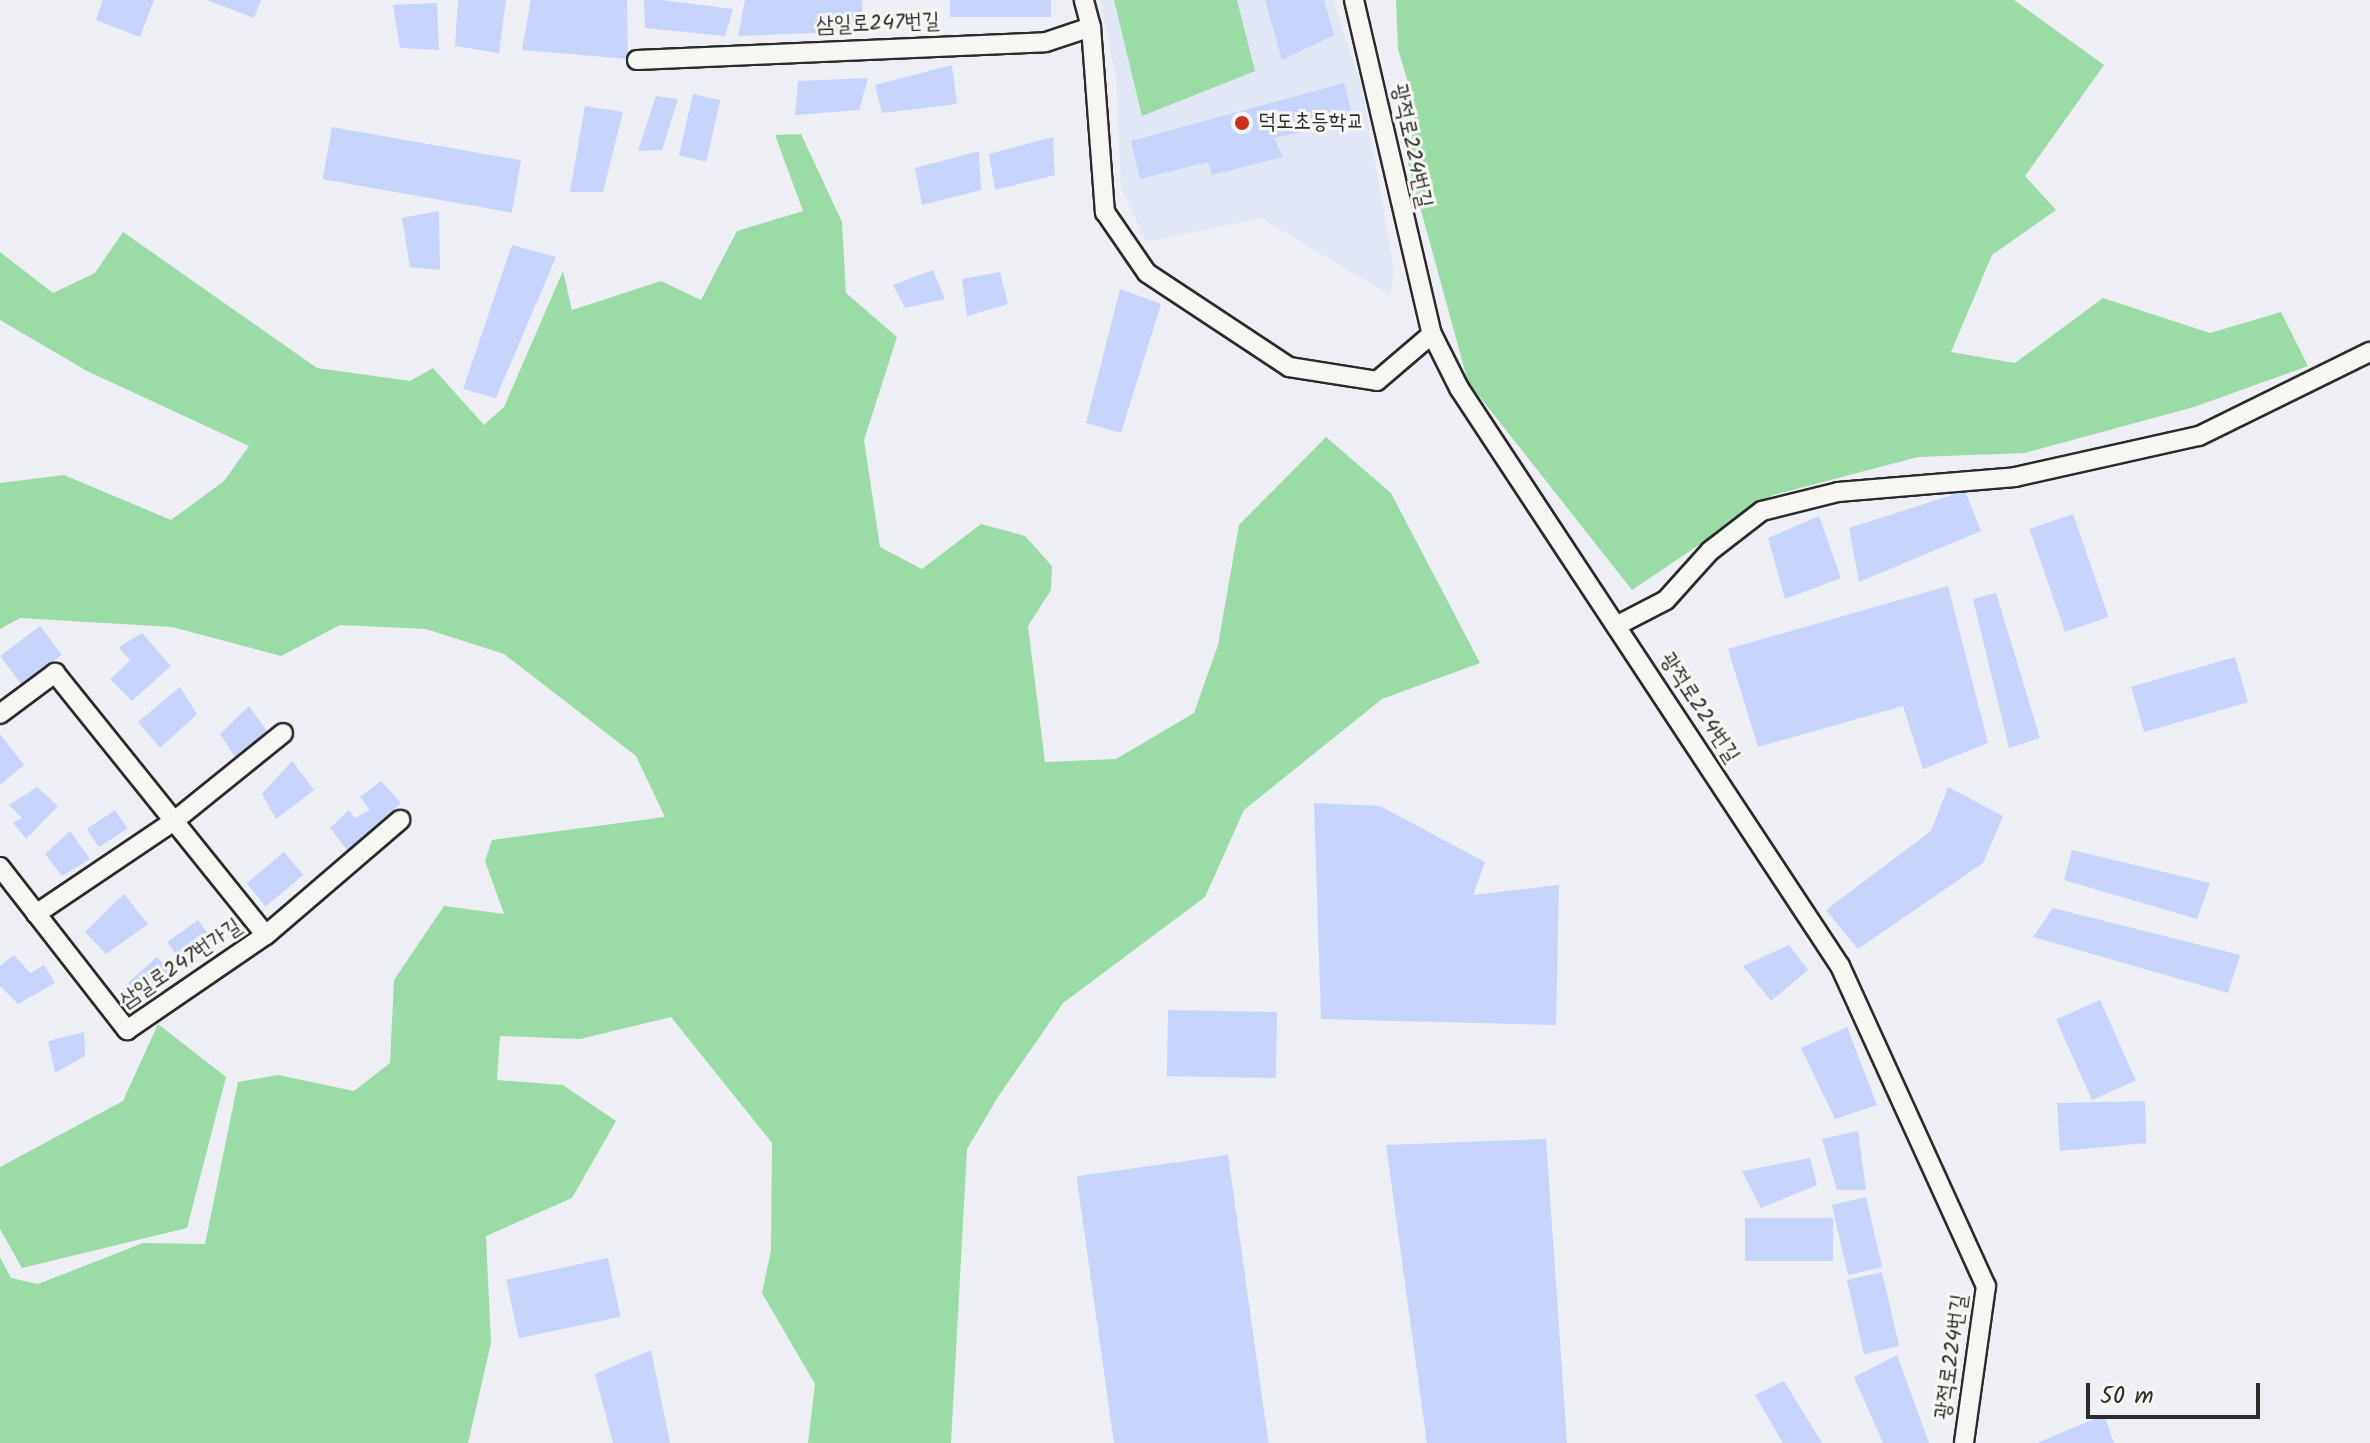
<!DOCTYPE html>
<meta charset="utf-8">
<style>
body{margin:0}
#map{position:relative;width:2370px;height:1443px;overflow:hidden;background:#edeff4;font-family:Kalam,"Poor Story",sans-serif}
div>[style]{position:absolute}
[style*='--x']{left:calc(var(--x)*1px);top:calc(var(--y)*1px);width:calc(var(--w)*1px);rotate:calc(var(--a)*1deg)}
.built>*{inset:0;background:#e2e7f6}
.green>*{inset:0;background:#9bdca6}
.building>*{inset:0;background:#c7d4fb;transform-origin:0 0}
.roads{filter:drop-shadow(2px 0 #2b2b2b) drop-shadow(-2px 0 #2b2b2b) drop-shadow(0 2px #2b2b2b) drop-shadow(0 -2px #2b2b2b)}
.street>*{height:18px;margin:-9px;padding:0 9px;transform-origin:9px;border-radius:9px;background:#f6f6f2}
.dots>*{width:22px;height:22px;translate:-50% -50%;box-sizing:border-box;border:4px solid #f6f6f2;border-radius:50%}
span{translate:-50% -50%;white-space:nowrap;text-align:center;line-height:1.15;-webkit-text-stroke:6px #f6f6f2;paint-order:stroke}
.street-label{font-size:22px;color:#2b2b2b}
.poi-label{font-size:22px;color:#2b2b2b}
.left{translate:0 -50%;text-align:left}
.scale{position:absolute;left:2086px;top:1383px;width:174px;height:36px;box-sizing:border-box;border:4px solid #2b2b2b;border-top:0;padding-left:10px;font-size:24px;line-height:28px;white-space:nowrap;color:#2b2b2b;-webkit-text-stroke:6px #f6f6f2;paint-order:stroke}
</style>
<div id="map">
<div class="built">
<i style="clip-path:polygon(1100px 0,1333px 0,1362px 88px,1394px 269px,1390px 295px,1261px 218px,1146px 242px,1121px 187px,1116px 78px)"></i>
</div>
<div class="green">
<i style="clip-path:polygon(1114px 0,1237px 0,1255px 71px,1142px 116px)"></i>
<i style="clip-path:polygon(1396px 0,2014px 0,2104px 65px,2025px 176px,2056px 210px,1992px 255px,1951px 352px,2015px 363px,2103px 298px,2210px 333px,2281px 312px,2308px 366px,2194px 407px,2025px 453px,1918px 457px,1773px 495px,1632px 590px,1468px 382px,1408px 163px,1416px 110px,1398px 49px)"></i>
<i style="clip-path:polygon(801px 134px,842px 222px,846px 293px,897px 337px,864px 440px,880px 547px,922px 569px,981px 524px,1025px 536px,1052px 566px,1051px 590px,1028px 626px,1045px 762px,1116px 759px,1194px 713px,1218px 645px,1239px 525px,1326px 437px,1391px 493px,1480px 663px,1382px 699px,1244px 810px,1205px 897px,1063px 1003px,998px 1097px,967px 1149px,951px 1443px,808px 1443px,815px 1384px,762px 1293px,771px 1250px,772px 1143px,671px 1017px,580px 1039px,500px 1036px,497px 1080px,563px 1085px,616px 1121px,572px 1198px,486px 1236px,491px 1343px,468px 1443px,0 1443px,0 1257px,11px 1278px,38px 1284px,143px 1243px,205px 1244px,238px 1082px,278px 1075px,354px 1091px,390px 1063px,394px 980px,444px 906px,504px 914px,485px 861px,492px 840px,665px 817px,636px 756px,504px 654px,426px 629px,340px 625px,281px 656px,172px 627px,20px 618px,0 629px,0 483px,64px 475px,171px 520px,224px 481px,249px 446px,87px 371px,0 320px,0 252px,53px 293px,95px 273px,123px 232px,317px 368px,410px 381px,433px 368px,484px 425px,504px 407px,563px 271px,572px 310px,661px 281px,701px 300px,737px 231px,803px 211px,775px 135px)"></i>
<i style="clip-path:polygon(158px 1024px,226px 1077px,187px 1228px,22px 1268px,0 1229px,0 1167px,123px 1101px)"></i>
</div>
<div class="building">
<i style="clip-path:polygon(103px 0,154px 0,140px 37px,96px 20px)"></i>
<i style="clip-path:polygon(207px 0,261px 0,254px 18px)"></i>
<i style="clip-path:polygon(458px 0,506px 0,499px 53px,455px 46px)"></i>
<i style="clip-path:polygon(531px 0,627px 0,628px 59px,522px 50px)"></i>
<i style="clip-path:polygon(644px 0,662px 0,733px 9px,725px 36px,645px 28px)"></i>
<i style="clip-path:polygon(745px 0,862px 0,863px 31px,738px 36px)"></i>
<i style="left:950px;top:0;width:101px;height:17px"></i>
<i style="clip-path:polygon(1265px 0,1324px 0,1334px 35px,1282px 60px)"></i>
<i style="clip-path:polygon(437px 3px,439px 50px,400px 48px,393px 5px)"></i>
<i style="clip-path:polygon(952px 65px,957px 104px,882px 113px,875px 85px)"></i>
<i style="clip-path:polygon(868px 78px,859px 110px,795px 115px,798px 81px)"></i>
<i style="clip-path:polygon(1344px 83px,1354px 121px,1274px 138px,1283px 157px,1212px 175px,1208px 162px,1140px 179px,1131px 141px)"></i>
<i style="left:693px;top:94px;width:28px;height:63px;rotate:13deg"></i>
<i style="clip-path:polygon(656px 96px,678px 99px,662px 150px,638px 151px)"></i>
<i style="clip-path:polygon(585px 106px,623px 112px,603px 192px,570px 192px)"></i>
<i style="left:332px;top:127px;width:192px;height:53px;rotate:10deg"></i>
<i style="clip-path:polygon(1053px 137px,1055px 175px,995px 190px,989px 154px)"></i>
<i style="clip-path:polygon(979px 151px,981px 190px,922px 205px,915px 168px)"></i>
<i style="clip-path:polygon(439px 211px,440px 270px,410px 267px,402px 218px)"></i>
<i style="clip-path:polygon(512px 245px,556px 257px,496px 398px,463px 389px)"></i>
<i style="clip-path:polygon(933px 270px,945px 299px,905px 308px,893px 285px)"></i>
<i style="clip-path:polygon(1000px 272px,1008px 304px,967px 316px,962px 279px)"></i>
<i style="clip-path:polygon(1120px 289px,1161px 304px,1121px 433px,1086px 423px)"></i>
<i style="clip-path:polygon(1965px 491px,1981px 531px,1859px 582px,1849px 528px)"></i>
<i style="left:2073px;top:514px;width:109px;height:46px;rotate:71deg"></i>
<i style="clip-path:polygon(1819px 516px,1841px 578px,1785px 599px,1768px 538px)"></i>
<i style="clip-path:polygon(1948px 586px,1988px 743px,1923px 769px,1903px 706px,1758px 747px,1728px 649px)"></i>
<i style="clip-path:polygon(1996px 593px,2040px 738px,2009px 748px,1973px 599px)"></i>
<i style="left:40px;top:626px;width:36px;height:50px;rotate:53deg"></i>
<i style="clip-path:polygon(142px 633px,171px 666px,132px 701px,110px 679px,130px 661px,119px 647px)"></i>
<i style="left:2235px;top:657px;width:47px;height:108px;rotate:74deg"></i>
<i style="clip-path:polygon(180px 687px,197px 714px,160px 748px,138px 722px)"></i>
<i style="clip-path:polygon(249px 706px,270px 735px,235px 757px,220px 734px)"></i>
<i style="clip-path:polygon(0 734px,24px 765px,0 785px)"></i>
<i style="clip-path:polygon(292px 761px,314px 790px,276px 819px,262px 794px)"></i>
<i style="clip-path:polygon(381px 781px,401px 803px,348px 851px,330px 828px,349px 810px,355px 818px,370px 810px,360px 797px)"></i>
<i style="clip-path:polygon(37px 787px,58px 806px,26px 839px,13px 823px,22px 818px,9px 805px)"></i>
<i style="clip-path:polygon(1948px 787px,2003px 816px,1983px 863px,1858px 949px,1826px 910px,1931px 831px)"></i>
<i style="clip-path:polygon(1314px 803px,1380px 806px,1485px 862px,1473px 895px,1559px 885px,1556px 1025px,1321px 1019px)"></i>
<i style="left:115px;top:810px;width:22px;height:34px;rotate:56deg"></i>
<i style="clip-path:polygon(70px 831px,90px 859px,62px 876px,45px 854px)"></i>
<i style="clip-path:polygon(2072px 850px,2210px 883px,2197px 919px,2064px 880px)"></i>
<i style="left:284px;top:852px;width:30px;height:49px;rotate:50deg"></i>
<i style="clip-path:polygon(124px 894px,148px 924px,106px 954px,85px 932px)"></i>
<i style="clip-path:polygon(2053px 908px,2240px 955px,2228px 993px,2033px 937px)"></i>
<i style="left:198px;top:920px;width:24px;height:38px;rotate:54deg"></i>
<i style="clip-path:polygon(1789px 945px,1808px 970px,1771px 1001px,1743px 966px)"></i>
<i style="clip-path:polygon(14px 955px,30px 973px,44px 965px,55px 983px,18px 1004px,0 986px,0 966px)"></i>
<i style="left:157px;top:957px;width:25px;height:52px;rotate:48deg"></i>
<i style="left:2100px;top:1000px;width:88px;height:48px;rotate:66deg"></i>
<i style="left:1277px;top:1012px;width:66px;height:109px;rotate:91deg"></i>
<i style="clip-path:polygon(1847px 1027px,1877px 1105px,1835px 1119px,1801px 1048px)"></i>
<i style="clip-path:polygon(84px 1032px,85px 1056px,55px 1073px,48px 1041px)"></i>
<i style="clip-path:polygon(2145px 1101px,2146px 1143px,2060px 1151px,2057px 1103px)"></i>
<i style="clip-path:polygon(1858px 1131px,1866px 1190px,1837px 1190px,1822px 1139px)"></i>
<i style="clip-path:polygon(1546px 1139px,1567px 1443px,1427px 1443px,1386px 1145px)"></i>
<i style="left:1228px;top:1155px;width:291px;height:153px;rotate:82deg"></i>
<i style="clip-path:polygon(1810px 1158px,1817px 1185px,1761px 1208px,1742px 1171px)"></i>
<i style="left:1866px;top:1197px;width:72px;height:35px;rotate:77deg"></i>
<i style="left:1833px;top:1218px;width:43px;height:88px;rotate:90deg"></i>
<i style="left:608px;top:1258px;width:60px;height:104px;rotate:78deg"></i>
<i style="left:1882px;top:1272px;width:76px;height:36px;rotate:77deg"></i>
<i style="clip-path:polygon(651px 1350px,670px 1443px,613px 1443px,595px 1374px)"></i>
<i style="clip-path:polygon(1897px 1355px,1929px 1443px,1883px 1443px,1854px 1377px)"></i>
<i style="clip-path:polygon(1784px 1381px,1822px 1443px,1783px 1443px,1755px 1395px)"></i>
<i style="clip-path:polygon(2104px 1415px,2114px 1443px,2037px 1443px)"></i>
</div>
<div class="roads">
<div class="street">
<i style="--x:1354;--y:0;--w:343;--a:76.9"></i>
<i style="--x:1432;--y:334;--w:60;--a:63.4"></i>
<i style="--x:1459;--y:388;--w:692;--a:56.61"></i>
<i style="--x:1840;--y:966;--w:352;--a:65.5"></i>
<i style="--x:1986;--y:1286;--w:159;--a:98"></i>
<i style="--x:1091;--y:27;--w:186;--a:85.7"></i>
<i style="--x:1105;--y:212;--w:74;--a:55.5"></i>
<i style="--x:1147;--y:273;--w:170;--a:33.5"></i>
<i style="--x:1289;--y:367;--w:89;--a:9"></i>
<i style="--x:1377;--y:381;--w:72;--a:-40.5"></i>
<i style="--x:637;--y:60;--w:409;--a:-2.5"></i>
<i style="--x:1046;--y:42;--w:47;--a:-18.4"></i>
<i style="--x:1091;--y:27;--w:28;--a:-105"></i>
<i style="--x:1616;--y:626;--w:56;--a:-27.5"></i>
<i style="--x:1666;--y:600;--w:66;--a:-48.1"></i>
<i style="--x:1710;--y:551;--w:66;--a:-37.6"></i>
<i style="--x:1762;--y:511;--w:78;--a:-14"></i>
<i style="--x:1838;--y:492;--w:178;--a:-4.8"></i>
<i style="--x:2015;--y:477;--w:189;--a:-12.6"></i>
<i style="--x:2199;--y:436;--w:191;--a:-26.2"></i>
<i style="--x:0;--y:714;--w:69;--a:-36.7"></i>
<i style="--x:55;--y:673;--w:336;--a:51.2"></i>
<i style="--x:0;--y:867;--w:207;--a:52.1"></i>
<i style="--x:127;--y:1030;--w:168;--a:-34.4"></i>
<i style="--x:266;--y:935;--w:177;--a:-40.6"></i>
<i style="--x:36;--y:914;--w:166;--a:-34"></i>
<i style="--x:174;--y:821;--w:140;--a:-38.9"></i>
</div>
</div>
<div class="dots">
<i style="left:1242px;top:123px;background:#c8321e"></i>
</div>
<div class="street-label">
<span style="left:878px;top:24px;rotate:-2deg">삼일로247번길</span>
<span style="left:1411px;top:146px;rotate:78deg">광적로224번길</span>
<span style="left:1699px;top:708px;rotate:57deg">광적로224번길</span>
<span style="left:181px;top:964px;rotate:-34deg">삼일로247번가길</span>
<span style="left:1952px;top:1357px;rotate:-82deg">광적로224번길</span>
</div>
<div class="poi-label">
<span class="left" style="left:1258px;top:123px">덕도초등학교</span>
</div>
<div class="scale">50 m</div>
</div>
